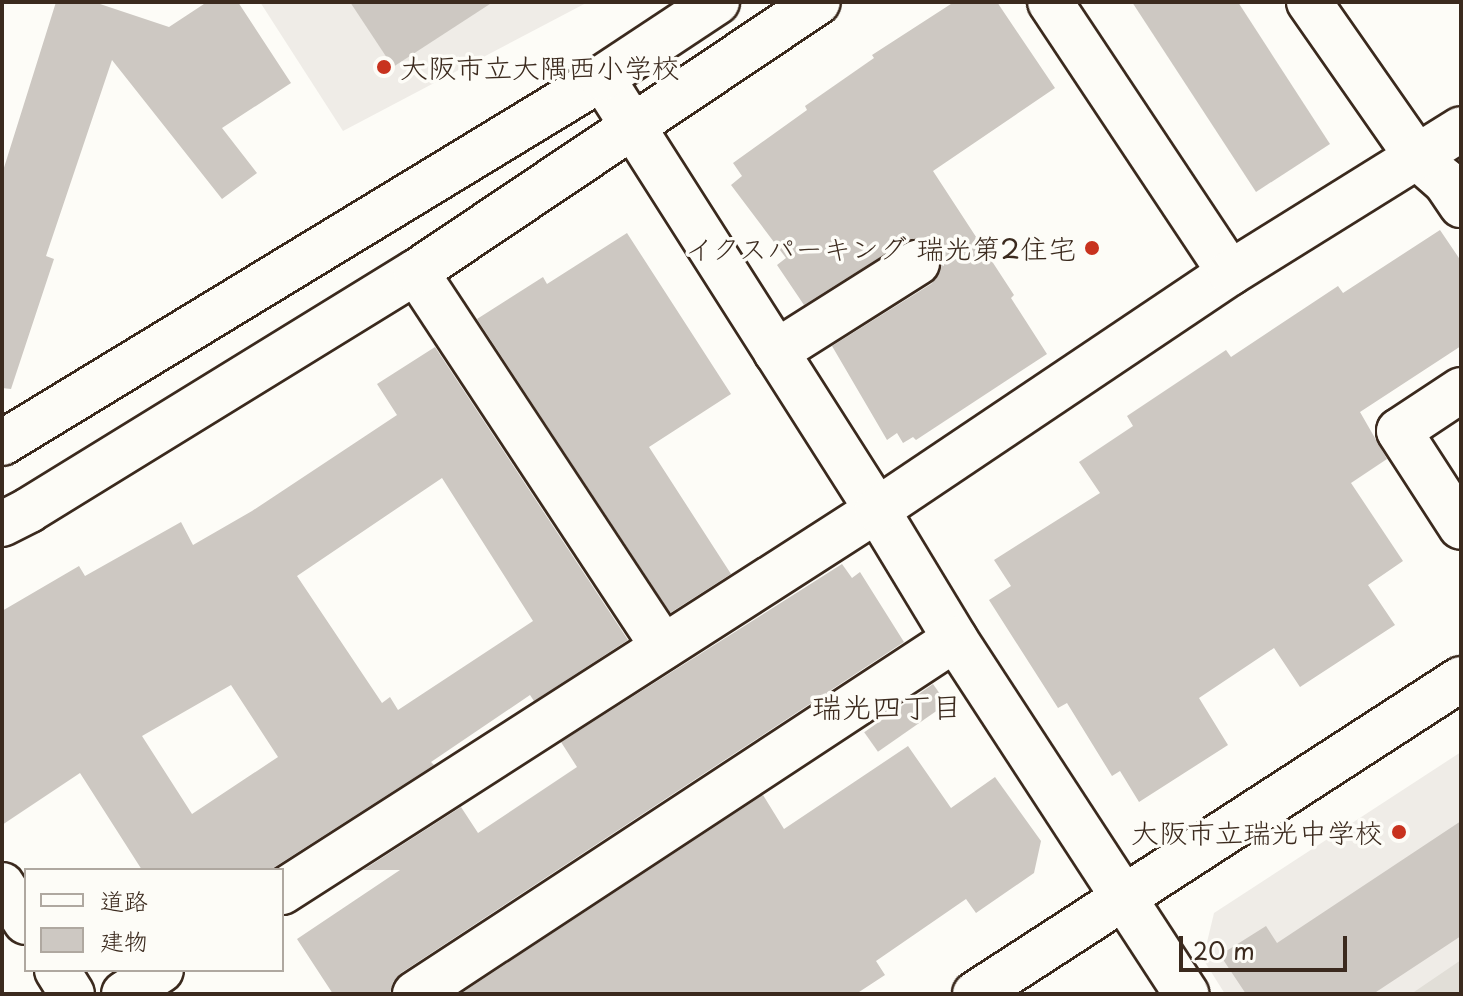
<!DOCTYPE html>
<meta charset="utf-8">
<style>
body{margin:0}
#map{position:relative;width:1463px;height:996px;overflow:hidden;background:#fdfcf7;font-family:"Playpen Sans","Klee One",sans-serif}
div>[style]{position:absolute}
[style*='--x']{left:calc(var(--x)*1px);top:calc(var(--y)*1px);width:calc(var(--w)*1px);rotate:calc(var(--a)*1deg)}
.built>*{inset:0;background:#efece7}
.green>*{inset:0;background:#e1ded7}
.building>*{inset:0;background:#cdc8c2;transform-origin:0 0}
.roads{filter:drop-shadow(2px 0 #3b2a1e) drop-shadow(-2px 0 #3b2a1e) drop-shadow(0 2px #3b2a1e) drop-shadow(0 -2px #3b2a1e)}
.minor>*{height:44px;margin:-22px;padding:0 22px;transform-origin:22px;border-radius:22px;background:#fdfcf7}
.dots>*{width:22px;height:22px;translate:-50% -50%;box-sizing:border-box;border:4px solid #fdfcf7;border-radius:50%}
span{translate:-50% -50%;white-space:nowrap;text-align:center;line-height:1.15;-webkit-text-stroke:7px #fdfcf7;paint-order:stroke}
.poi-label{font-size:28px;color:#3b2a1e}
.left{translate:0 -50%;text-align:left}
.right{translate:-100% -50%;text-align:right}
.neighbourhood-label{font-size:30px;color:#3b2a1e}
.frame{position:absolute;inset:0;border:4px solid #3b2a1e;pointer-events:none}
.legend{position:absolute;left:24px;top:868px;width:260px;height:104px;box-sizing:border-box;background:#fdfcf7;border:2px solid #afa8a0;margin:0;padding:10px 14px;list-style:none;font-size:24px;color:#3b2a1e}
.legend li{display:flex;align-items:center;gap:16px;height:40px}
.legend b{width:40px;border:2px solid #afa8a0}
.scale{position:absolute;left:1179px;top:936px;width:168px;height:36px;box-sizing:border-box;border:4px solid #3b2a1e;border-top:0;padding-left:10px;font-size:24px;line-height:28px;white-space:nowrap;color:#3b2a1e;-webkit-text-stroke:6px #fdfcf7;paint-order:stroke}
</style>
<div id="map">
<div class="built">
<i style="clip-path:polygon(260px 2px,588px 2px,343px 131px)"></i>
<i style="clip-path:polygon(1461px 752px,1461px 994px,1225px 994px,1203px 959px,1214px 913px)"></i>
</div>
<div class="green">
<i style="clip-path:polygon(1461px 960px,1461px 994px,1411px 994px)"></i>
</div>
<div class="building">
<i style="clip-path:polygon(56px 2px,94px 2px,169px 27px,207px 2px,238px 2px,291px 83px,222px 128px,257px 173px,222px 199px,112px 60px,46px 256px,54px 259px,11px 389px,2px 388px,2px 174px)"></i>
<i style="clip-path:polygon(350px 2px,493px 2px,393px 67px)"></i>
<i style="clip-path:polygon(954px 2px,997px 2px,1055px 88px,933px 171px,1014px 295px,1011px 298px,1047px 354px,916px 440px,913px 437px,903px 443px,897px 433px,887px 440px,832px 346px,931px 284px,939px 274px,942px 261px,938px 250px,928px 241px,915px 238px,904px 242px,804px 305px,777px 265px,786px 258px,731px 185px,742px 176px,733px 163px,807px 110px,805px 106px,874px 58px,872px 55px)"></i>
<i style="clip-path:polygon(1132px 2px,1238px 2px,1330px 144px,1256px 192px)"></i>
<i style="clip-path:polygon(1440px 230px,1461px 261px,1461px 346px,1360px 412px,1387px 459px,1351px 483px,1403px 561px,1368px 585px,1395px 625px,1300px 687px,1274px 648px,1199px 698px,1228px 745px,1139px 802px,1120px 771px,1112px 776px,1067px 703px,1058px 708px,989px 600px,1011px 586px,994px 560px,1100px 493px,1079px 462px,1133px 426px,1127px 416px,1226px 350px,1231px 357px,1338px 286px,1343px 293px)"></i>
<i style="clip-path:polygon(627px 233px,731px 394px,649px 447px,731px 574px,670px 613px,477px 319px,543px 277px,547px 284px)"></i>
<i style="clip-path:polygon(evenodd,435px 347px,628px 640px,534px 701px,530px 695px,431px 762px,434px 765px,270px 870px,142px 870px,80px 773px,2px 825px,2px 611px,79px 566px,85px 576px,181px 522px,193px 545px,252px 511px,397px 415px,377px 384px,435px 347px,442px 478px,533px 621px,398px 710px,390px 697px,382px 703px,297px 576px,442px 478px,435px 347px,231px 685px,278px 757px,192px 814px,142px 736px,231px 685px)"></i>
<i style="clip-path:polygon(842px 564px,852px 578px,860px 572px,904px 642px,401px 973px,393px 982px,390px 994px,333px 994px,297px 939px,400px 870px,363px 870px,461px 807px,478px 833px,577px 767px,561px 742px)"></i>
<i style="left:933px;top:684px;width:24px;height:84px;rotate:55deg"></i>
<i style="clip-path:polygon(908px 746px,951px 808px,995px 777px,1041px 841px,1034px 873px,976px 913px,966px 899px,876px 961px,885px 975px,856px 994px,460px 994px,763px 795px,784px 829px)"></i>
<i style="clip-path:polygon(1461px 821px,1461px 936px,1373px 994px,1246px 994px,1220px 955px,1266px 926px,1277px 943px)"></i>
</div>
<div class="roads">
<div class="minor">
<i style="--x:1050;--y:2;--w:325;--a:56.4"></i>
<i style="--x:1309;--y:2;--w:189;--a:55.1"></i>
<i style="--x:1417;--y:157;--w:37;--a:41"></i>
<i style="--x:1445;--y:181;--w:29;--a:56"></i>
<i style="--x:602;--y:78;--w:512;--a:57.52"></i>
<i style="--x:877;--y:510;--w:151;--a:58.8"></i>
<i style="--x:955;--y:639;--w:424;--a:56.9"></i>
<i style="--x:416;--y:272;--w:449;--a:56.6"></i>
<i style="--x:776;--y:352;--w:167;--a:-32.3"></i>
<i style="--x:1461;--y:390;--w:74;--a:146.5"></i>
<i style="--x:1399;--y:431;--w:114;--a:57.1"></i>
<i style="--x:2;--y:443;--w:702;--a:-31.31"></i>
<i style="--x:602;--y:78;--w:138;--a:-33.5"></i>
<i style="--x:2;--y:524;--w:30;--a:-27"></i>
<i style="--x:29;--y:510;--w:454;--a:-31.6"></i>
<i style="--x:416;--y:272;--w:484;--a:-33.9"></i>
<i style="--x:2;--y:885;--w:44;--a:57"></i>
<i style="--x:282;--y:892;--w:707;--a:-32.7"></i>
<i style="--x:877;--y:510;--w:425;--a:-33.9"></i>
<i style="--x:1230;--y:273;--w:272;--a:-31.9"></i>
<i style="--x:57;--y:970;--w:28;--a:58"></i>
<i style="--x:124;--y:994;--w:44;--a:-33"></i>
<i style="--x:415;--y:994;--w:646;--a:-33.32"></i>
<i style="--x:975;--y:994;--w:579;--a:-32.95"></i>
</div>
</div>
<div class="dots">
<i style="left:384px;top:67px;background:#c8321e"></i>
<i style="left:1092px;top:248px;background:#c8321e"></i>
<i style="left:1399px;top:832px;background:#c8321e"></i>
</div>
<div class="poi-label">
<span class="left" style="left:400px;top:67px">大阪市立大隅西小学校</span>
<span class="right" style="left:1076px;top:248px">イクスパーキング 瑞光第2住宅</span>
<span class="right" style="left:1383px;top:832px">大阪市立瑞光中学校</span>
</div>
<div class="neighbourhood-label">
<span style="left:887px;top:706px">瑞光四丁目</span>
</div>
<div class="frame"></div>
<ul class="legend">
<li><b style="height:10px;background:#fdfcf7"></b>道路</li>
<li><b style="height:22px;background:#cdc8c2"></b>建物</li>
</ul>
<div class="scale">20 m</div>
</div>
